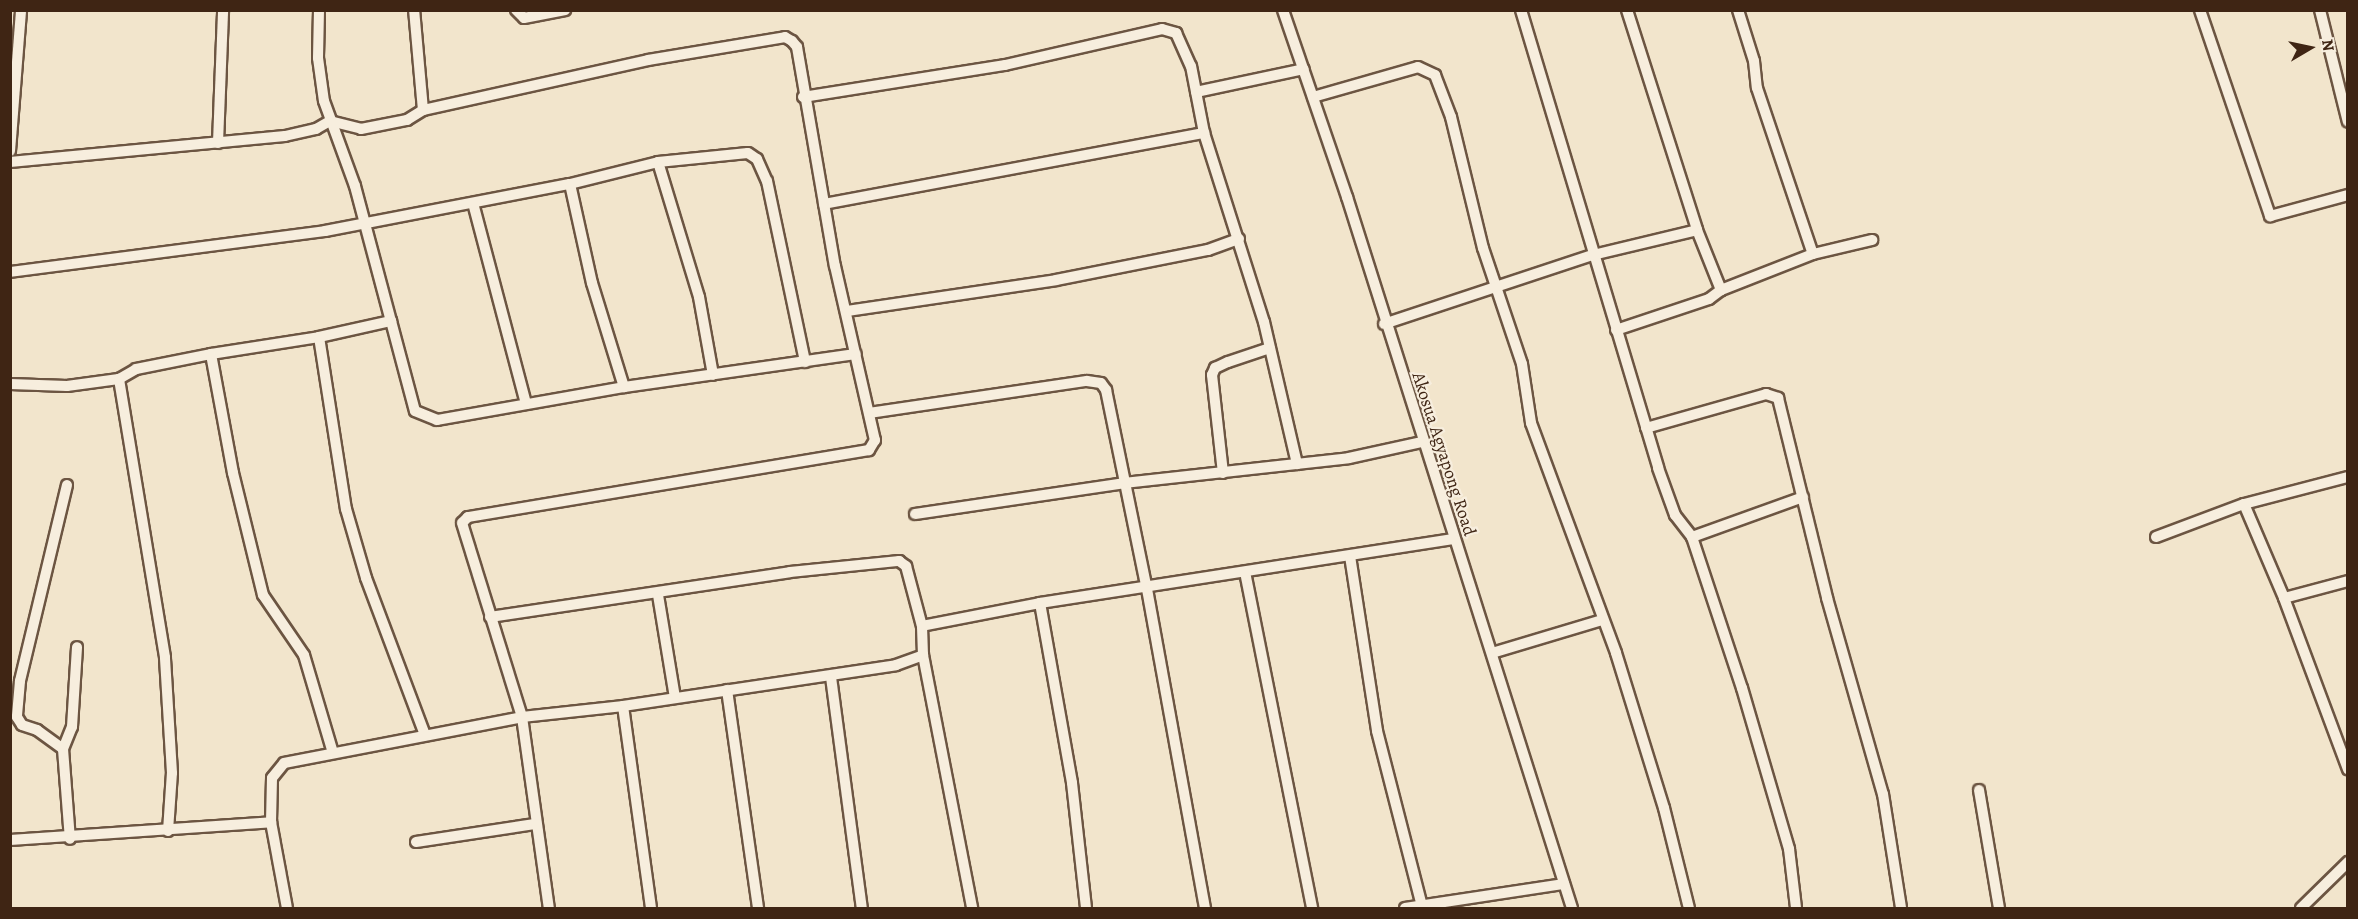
<!DOCTYPE html>
<style>
body{margin:0}
#map{position:relative;width:2358px;height:919px;overflow:hidden;background:#f2e5cc;font-family:Alegreya,serif}
div>[style]{position:absolute}
[style*='--x']{left:calc(var(--x)*1px);top:calc(var(--y)*1px);width:calc(var(--w)*1px);rotate:calc(var(--a)*1deg)}
.roads{filter:drop-shadow(2px 0 #6c5542) drop-shadow(-2px 0 #6c5542) drop-shadow(0 2px #6c5542) drop-shadow(0 -2px #6c5542)}
.minor>*{height:10px;margin:-5px;padding:0 5px;transform-origin:5px;border-radius:5px;background:#f7eede}
span{translate:-50% -50%;white-space:nowrap;text-align:center;line-height:1.15;-webkit-text-stroke:4.5px #f7eede;paint-order:stroke}
.street-label{font-size:18px;color:#3f2514}
.frame{position:absolute;inset:0;border:12px solid #3f2514;pointer-events:none}
.north{position:absolute;left:2280px;top:18px;width:60px;height:60px;-webkit-text-stroke:4px #f7eede;paint-order:stroke;rotate:81deg;font-size:16px;font-weight:700;line-height:24px;text-align:center;color:#3f2514}
.north::after{content:'';display:block;margin:auto;width:21px;height:27px;background:#3f2514;clip-path:polygon(50% 0,100% 100%,50% 72%,0 100%)}
</style>
<div id="map">
<div class="roads">
<div class="minor">
<i style="--x:319;--y:10;--w:48;--a:91.2"></i>
<i style="--x:318;--y:58;--w:43;--a:82.1"></i>
<i style="--x:324;--y:101;--w:90;--a:70"></i>
<i style="--x:355;--y:186;--w:140;--a:75.1"></i>
<i style="--x:516;--y:10;--w:11;--a:45"></i>
<i style="--x:524;--y:18;--w:42;--a:-11"></i>
<i style="--x:1283;--y:10;--w:198;--a:71.1"></i>
<i style="--x:1347;--y:197;--w:746;--a:72.44"></i>
<i style="--x:1521;--y:10;--w:478;--a:73.3"></i>
<i style="--x:1658;--y:468;--w:50;--a:70.1"></i>
<i style="--x:1675;--y:515;--w:28;--a:52"></i>
<i style="--x:1692;--y:537;--w:159;--a:71.7"></i>
<i style="--x:1742;--y:688;--w:168;--a:73.7"></i>
<i style="--x:1789;--y:849;--w:59;--a:83.2"></i>
<i style="--x:1627;--y:10;--w:231;--a:72.3"></i>
<i style="--x:1697;--y:230;--w:65;--a:68.2"></i>
<i style="--x:1738;--y:10;--w:53;--a:72.6"></i>
<i style="--x:1754;--y:61;--w:27;--a:84"></i>
<i style="--x:1757;--y:88;--w:175;--a:71.4"></i>
<i style="--x:2200;--y:10;--w:218;--a:71.2"></i>
<i style="--x:2270;--y:216;--w:81;--a:-15.1"></i>
<i style="--x:2320;--y:10;--w:115;--a:76"></i>
<i style="--x:1196;--y:92;--w:110;--a:-12"></i>
<i style="--x:803;--y:97;--w:205;--a:-9"></i>
<i style="--x:1005;--y:65;--w:161;--a:-12.9"></i>
<i style="--x:1162;--y:29;--w:15;--a:16"></i>
<i style="--x:1176;--y:33;--w:36;--a:66"></i>
<i style="--x:1191;--y:66;--w:68;--a:79"></i>
<i style="--x:1204;--y:133;--w:198;--a:72.4"></i>
<i style="--x:1264;--y:322;--w:146;--a:76.9"></i>
<i style="--x:1313;--y:97;--w:109;--a:-15.9"></i>
<i style="--x:1418;--y:67;--w:19;--a:25"></i>
<i style="--x:1435;--y:75;--w:45;--a:69.1"></i>
<i style="--x:1451;--y:117;--w:135;--a:76.3"></i>
<i style="--x:1483;--y:248;--w:122;--a:71.4"></i>
<i style="--x:1522;--y:364;--w:60;--a:81.3"></i>
<i style="--x:1531;--y:423;--w:245;--a:69.7"></i>
<i style="--x:1616;--y:653;--w:162;--a:72.8"></i>
<i style="--x:1664;--y:808;--w:103;--a:76"></i>
<i style="--x:423;--y:110;--w:230;--a:-12.5"></i>
<i style="--x:648;--y:60;--w:139;--a:-9.5"></i>
<i style="--x:785;--y:37;--w:8;--a:30"></i>
<i style="--x:792;--y:41;--w:8;--a:50"></i>
<i style="--x:797;--y:47;--w:222;--a:80.2"></i>
<i style="--x:835;--y:266;--w:179;--a:77.1"></i>
<i style="--x:875;--y:440;--w:12;--a:121"></i>
<i style="--x:869;--y:450;--w:407;--a:170.5"></i>
<i style="--x:468;--y:517;--w:8;--a:135"></i>
<i style="--x:462;--y:523;--w:203;--a:72.8"></i>
<i style="--x:522;--y:717;--w:193;--a:82"></i>
<i style="--x:218;--y:143;--w:133;--a:-87.8"></i>
<i style="--x:10;--y:151;--w:141;--a:-85.5"></i>
<i style="--x:10;--y:162;--w:276;--a:-5.4"></i>
<i style="--x:285;--y:136;--w:32;--a:-13"></i>
<i style="--x:316;--y:129;--w:16;--a:-30"></i>
<i style="--x:330;--y:121;--w:32;--a:14"></i>
<i style="--x:361;--y:129;--w:47;--a:-11.1"></i>
<i style="--x:407;--y:120;--w:19;--a:-32"></i>
<i style="--x:423;--y:110;--w:100;--a:-95.1"></i>
<i style="--x:658;--y:162;--w:141;--a:73.1"></i>
<i style="--x:699;--y:297;--w:79;--a:79.8"></i>
<i style="--x:570;--y:184;--w:101;--a:77.5"></i>
<i style="--x:592;--y:283;--w:109;--a:72.9"></i>
<i style="--x:473;--y:203;--w:208;--a:75.2"></i>
<i style="--x:824;--y:204;--w:387;--a:-10.6"></i>
<i style="--x:10;--y:272;--w:318;--a:-7.4"></i>
<i style="--x:325;--y:231;--w:249;--a:-10.9"></i>
<i style="--x:570;--y:184;--w:91;--a:-14"></i>
<i style="--x:658;--y:162;--w:90;--a:-5.7"></i>
<i style="--x:748;--y:153;--w:11;--a:34"></i>
<i style="--x:757;--y:159;--w:24;--a:66"></i>
<i style="--x:767;--y:181;--w:185;--a:78.1"></i>
<i style="--x:847;--y:311;--w:211;--a:-8.4"></i>
<i style="--x:1056;--y:280;--w:155;--a:-11.2"></i>
<i style="--x:1208;--y:250;--w:33;--a:-20"></i>
<i style="--x:1384;--y:324;--w:220;--a:-18.3"></i>
<i style="--x:1593;--y:255;--w:107;--a:-13.5"></i>
<i style="--x:1616;--y:330;--w:98;--a:-18.4"></i>
<i style="--x:1709;--y:299;--w:15;--a:-37"></i>
<i style="--x:1721;--y:290;--w:99;--a:-21.4"></i>
<i style="--x:1813;--y:254;--w:61;--a:-13.3"></i>
<i style="--x:319;--y:337;--w:174;--a:81.1"></i>
<i style="--x:346;--y:509;--w:72;--a:73.8"></i>
<i style="--x:366;--y:578;--w:168;--a:69.4"></i>
<i style="--x:10;--y:384;--w:57;--a:2"></i>
<i style="--x:67;--y:386;--w:52;--a:-7.7"></i>
<i style="--x:869;--y:413;--w:220;--a:-8.4"></i>
<i style="--x:1087;--y:381;--w:14;--a:8"></i>
<i style="--x:1101;--y:383;--w:9;--a:54"></i>
<i style="--x:1106;--y:390;--w:203;--a:78.4"></i>
<i style="--x:1147;--y:589;--w:324;--a:79.7"></i>
<i style="--x:1646;--y:428;--w:125;--a:-15.8"></i>
<i style="--x:1766;--y:394;--w:13;--a:18"></i>
<i style="--x:1778;--y:398;--w:206;--a:76.2"></i>
<i style="--x:1827;--y:598;--w:204;--a:74.1"></i>
<i style="--x:1883;--y:794;--w:115;--a:81"></i>
<i style="--x:1223;--y:473;--w:99;--a:-96.4"></i>
<i style="--x:1212;--y:375;--w:8;--a:-67"></i>
<i style="--x:1215;--y:368;--w:14;--a:-25"></i>
<i style="--x:1228;--y:362;--w:44;--a:-18.4"></i>
<i style="--x:67;--y:485;--w:202;--a:103.5"></i>
<i style="--x:20;--y:681;--w:36;--a:95"></i>
<i style="--x:17;--y:717;--w:9;--a:58"></i>
<i style="--x:22;--y:725;--w:16;--a:18"></i>
<i style="--x:37;--y:730;--w:32;--a:36"></i>
<i style="--x:63;--y:749;--w:90;--a:85.6"></i>
<i style="--x:2244;--y:504;--w:102;--a:66.9"></i>
<i style="--x:915;--y:514;--w:211;--a:-8.4"></i>
<i style="--x:1124;--y:483;--w:226;--a:-6.3"></i>
<i style="--x:1349;--y:458;--w:75;--a:-12.4"></i>
<i style="--x:1692;--y:537;--w:118;--a:-19.8"></i>
<i style="--x:2156;--y:537;--w:94;--a:-20.6"></i>
<i style="--x:2244;--y:504;--w:107;--a:-14.6"></i>
<i style="--x:1350;--y:556;--w:177;--a:81.2"></i>
<i style="--x:1377;--y:731;--w:181;--a:75.6"></i>
<i style="--x:1245;--y:572;--w:343;--a:78.7"></i>
<i style="--x:2348;--y:581;--w:66;--a:165.1"></i>
<i style="--x:2284;--y:598;--w:183;--a:69.5"></i>
<i style="--x:658;--y:595;--w:104;--a:80.6"></i>
<i style="--x:1040;--y:603;--w:183;--a:79.9"></i>
<i style="--x:1072;--y:783;--w:126;--a:83.6"></i>
<i style="--x:490;--y:617;--w:303;--a:-8.5"></i>
<i style="--x:790;--y:572;--w:110;--a:-5.8"></i>
<i style="--x:899;--y:561;--w:9;--a:36"></i>
<i style="--x:906;--y:566;--w:62;--a:75.1"></i>
<i style="--x:1492;--y:653;--w:115;--a:-16.7"></i>
<i style="--x:923;--y:655;--w:258;--a:79"></i>
<i style="--x:831;--y:677;--w:233;--a:82.4"></i>
<i style="--x:727;--y:690;--w:220;--a:81.9"></i>
<i style="--x:623;--y:706;--w:204;--a:82.1"></i>
<i style="--x:63;--y:749;--w:24;--a:-68"></i>
<i style="--x:72;--y:727;--w:80;--a:-86.4"></i>
<i style="--x:333;--y:753;--w:102;--a:-106.5"></i>
<i style="--x:304;--y:655;--w:73;--a:-124.3"></i>
<i style="--x:263;--y:595;--w:126;--a:-103.8"></i>
<i style="--x:233;--y:473;--w:121;--a:-100.5"></i>
<i style="--x:211;--y:354;--w:109;--a:-8.9"></i>
<i style="--x:319;--y:337;--w:74;--a:-12.5"></i>
<i style="--x:391;--y:321;--w:93;--a:75.1"></i>
<i style="--x:415;--y:411;--w:24;--a:22"></i>
<i style="--x:437;--y:420;--w:190;--a:-10"></i>
<i style="--x:624;--y:387;--w:234;--a:-8.1"></i>
<i style="--x:1979;--y:790;--w:120;--a:80.4"></i>
<i style="--x:271;--y:822;--w:87;--a:79.5"></i>
<i style="--x:168;--y:831;--w:58;--a:-86.1"></i>
<i style="--x:172;--y:773;--w:116;--a:-93.5"></i>
<i style="--x:165;--y:657;--w:282;--a:-99.4"></i>
<i style="--x:119;--y:379;--w:20;--a:-30"></i>
<i style="--x:136;--y:369;--w:76;--a:-11.3"></i>
<i style="--x:10;--y:840;--w:262;--a:-3.9"></i>
<i style="--x:271;--y:822;--w:44;--a:-88.7"></i>
<i style="--x:272;--y:778;--w:19;--a:-51"></i>
<i style="--x:284;--y:763;--w:242;--a:-10.9"></i>
<i style="--x:522;--y:717;--w:102;--a:-6.2"></i>
<i style="--x:623;--y:706;--w:276;--a:-8.5"></i>
<i style="--x:896;--y:665;--w:29;--a:-20"></i>
<i style="--x:923;--y:655;--w:29;--a:-92"></i>
<i style="--x:922;--y:626;--w:120;--a:-11"></i>
<i style="--x:1040;--y:603;--w:418;--a:-8.8"></i>
<i style="--x:416;--y:842;--w:120;--a:-8.6"></i>
<i style="--x:1405;--y:908;--w:161;--a:-8.6"></i>
<i style="--x:2301;--y:908;--w:66;--a:-44.4"></i>
</div>
</div>
<div class="street-label">
<span style="left:1444px;top:454px;rotate:72deg">Akosua Agyapong Road</span>
</div>
<div class="frame"></div>
<div class="north">N</div>
</div>
